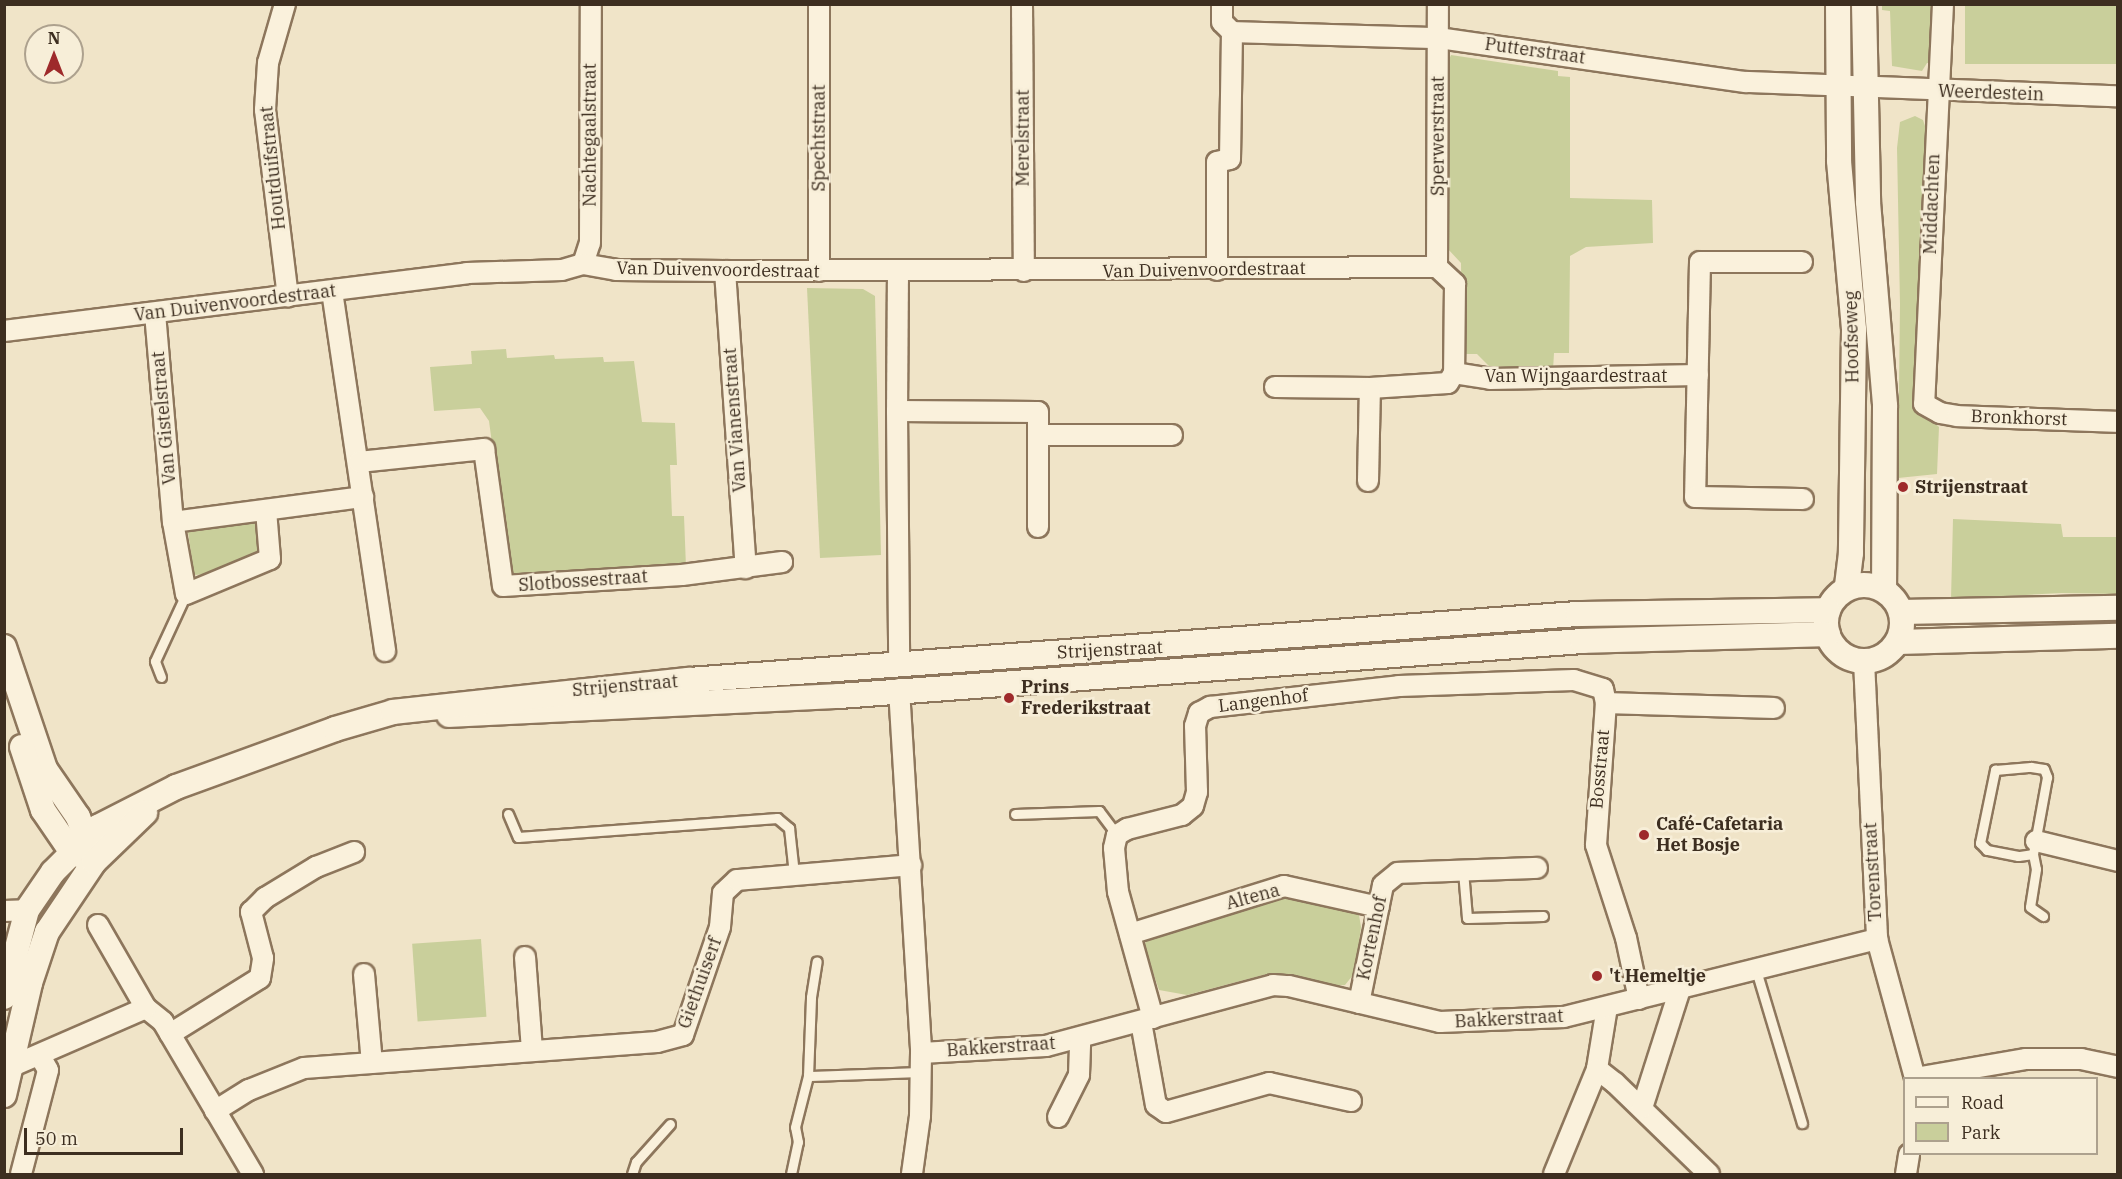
<!DOCTYPE html>
<meta charset="utf-8">
<style>
body{margin:0}
#map{position:relative;width:2122px;height:1179px;overflow:hidden;background:#f0e4c8;font-family:"IBM Plex Serif",serif}
div>[style]{position:absolute}
[style*='--x']{left:calc(var(--x)*1px);top:calc(var(--y)*1px);width:calc(var(--w)*1px);rotate:calc(var(--a)*1deg)}
.green>*{inset:0;background:#c9cf9b;transform-origin:0 0}
.roads{filter:drop-shadow(2px 0 #8d765c) drop-shadow(-2px 0 #8d765c) drop-shadow(0 2px #8d765c) drop-shadow(0 -2px #8d765c)}
.service>*{height:9px;margin:-4.5px;padding:0 4.5px;transform-origin:4.5px;border-radius:4.5px;background:#faf1dc}
.minor>*{height:20px;margin:-10px;padding:0 10px;transform-origin:10px;border-radius:10px;background:#faf1dc}
.tertiary>*{height:24px;margin:-12px;padding:0 12px;transform-origin:12px;border-radius:12px;background:#faf1dc}
.tertiary>.ring{margin:-12px;padding:0;box-sizing:content-box;background:none;border:24px solid #faf1dc;border-radius:50%}
.dots>*{width:16px;height:16px;translate:-50% -50%;box-sizing:border-box;border:3px solid #f7eed8;border-radius:50%}
span{translate:-50% -50%;white-space:nowrap;text-align:center;line-height:1.15;-webkit-text-stroke:5px #f7eed8;paint-order:stroke}
.street-label{font-size:18px;color:#3d2e20}
.poi-label{font-size:18px;color:#3d2e20;font-weight:700}
.left{translate:0 -50%;text-align:left}
.frame{position:absolute;inset:0;border:6px solid #3d2e20;pointer-events:none}
.legend{position:absolute;left:1903px;top:1077px;width:195px;height:78px;box-sizing:border-box;background:#f7eed8;border:2px solid #ada18e;margin:0;padding:8px 10px;list-style:none;font-size:18px;color:#3d2e20}
.legend li{display:flex;align-items:center;gap:12px;height:30px}
.legend b{width:30px;border:2px solid #ada18e}
.north{position:absolute;left:24px;top:24px;width:60px;height:60px;box-sizing:border-box;background:#f7eed8;border:2px solid #ada18e;border-radius:50%;rotate:0deg;font-size:16px;font-weight:700;line-height:24px;text-align:center;color:#3d2e20}
.north::after{content:'';display:block;margin:auto;width:21px;height:27px;background:#9e2a2b;clip-path:polygon(50% 0,100% 100%,50% 72%,0 100%)}
.scale{position:absolute;left:24px;top:1128px;width:159px;height:27px;box-sizing:border-box;border:3px solid #3d2e20;border-top:0;padding-left:8px;font-size:18px;line-height:21px;white-space:nowrap;color:#3d2e20;-webkit-text-stroke:4px #f7eed8;paint-order:stroke}
</style>
<div id="map">
<div class="green">
<i style="clip-path:polygon(1882px 5px,1937px 5px,1935px 63px,1927px 63px,1922px 71px,1892px 66px,1890px 11px,1882px 10px)"></i>
<i style="left:1965px;top:5px;width:152px;height:59px"></i>
<i style="clip-path:polygon(1451px 55px,1558px 71px,1558px 76px,1570px 77px,1570px 198px,1652px 200px,1653px 243px,1586px 247px,1570px 256px,1569px 353px,1554px 353px,1553px 370px,1489px 366px,1477px 354px,1462px 354px,1461px 263px,1447px 248px,1447px 64px)"></i>
<i style="clip-path:polygon(1915px 116px,1923px 120px,1928px 135px,1922px 411px,1939px 427px,1937px 474px,1898px 478px,1900px 304px,1897px 148px,1900px 122px)"></i>
<i style="clip-path:polygon(807px 288px,863px 289px,875px 296px,881px 555px,820px 558px)"></i>
<i style="clip-path:polygon(506px 349px,507px 358px,554px 355px,555px 359px,603px 357px,604px 362px,634px 361px,642px 422px,675px 423px,677px 465px,670px 465px,672px 516px,684px 516px,686px 567px,521px 576px,509px 572px,489px 421px,480px 408px,434px 411px,430px 367px,472px 364px,471px 351px)"></i>
<i style="clip-path:polygon(1953px 519px,2061px 524px,2063px 537px,2117px 537px,2117px 594px,2062px 593px,1951px 599px)"></i>
<i style="clip-path:polygon(260px 522px,261px 556px,226px 573px,194px 575px,188px 532px)"></i>
<i style="clip-path:polygon(1294px 897px,1359px 915px,1361px 927px,1357px 958px,1353px 975px,1345px 985px,1328px 986px,1267px 974px,1187px 995px,1159px 990px,1144px 945px,1151px 935px,1271px 899px)"></i>
<i style="left:481px;top:939px;width:78px;height:69px;rotate:86deg"></i>
</div>
<div class="roads">
<div class="service">
<i style="--x:161;--y:677;--w:17;--a:-111"></i>
<i style="--x:155;--y:661;--w:74;--a:-65.2"></i>
<i style="--x:508;--y:814;--w:25;--a:67"></i>
<i style="--x:518;--y:837;--w:260;--a:-4.2"></i>
<i style="--x:777;--y:818;--w:16;--a:40"></i>
<i style="--x:789;--y:828;--w:46;--a:83.8"></i>
<i style="--x:1015;--y:814;--w:84;--a:-2"></i>
<i style="--x:1099;--y:811;--w:30;--a:53"></i>
<i style="--x:2033;--y:854;--w:15;--a:172"></i>
<i style="--x:2018;--y:856;--w:32;--a:-169"></i>
<i style="--x:1987;--y:850;--w:10;--a:-135"></i>
<i style="--x:1980;--y:843;--w:75;--a:-78.4"></i>
<i style="--x:1995;--y:770;--w:36;--a:-5"></i>
<i style="--x:2031;--y:767;--w:13;--a:9"></i>
<i style="--x:2044;--y:769;--w:9;--a:69"></i>
<i style="--x:2047;--y:777;--w:78;--a:100.3"></i>
<i style="--x:2033;--y:854;--w:15;--a:79"></i>
<i style="--x:2036;--y:869;--w:38;--a:99"></i>
<i style="--x:2030;--y:907;--w:16;--a:35"></i>
<i style="--x:1463;--y:871;--w:47;--a:85.1"></i>
<i style="--x:1467;--y:918;--w:76;--a:-1.5"></i>
<i style="--x:1756;--y:970;--w:160;--a:73.3"></i>
<i style="--x:808;--y:1076;--w:114;--a:-2"></i>
<i style="--x:632;--y:1174;--w:13;--a:-72"></i>
<i style="--x:636;--y:1162;--w:51;--a:-48.2"></i>
<i style="--x:791;--y:1174;--w:33;--a:-78"></i>
<i style="--x:798;--y:1142;--w:15;--a:-101"></i>
<i style="--x:795;--y:1127;--w:53;--a:-75.7"></i>
<i style="--x:808;--y:1076;--w:79;--a:-87.8"></i>
<i style="--x:811;--y:997;--w:36;--a:-81"></i>
</div>
<div class="minor">
<i style="--x:285;--y:4;--w:61;--a:106.1"></i>
<i style="--x:268;--y:63;--w:47;--a:93.7"></i>
<i style="--x:265;--y:110;--w:188;--a:83"></i>
<i style="--x:819;--y:4;--w:267;--a:90"></i>
<i style="--x:1022;--y:4;--w:267;--a:89.6"></i>
<i style="--x:1943;--y:4;--w:400;--a:92.7"></i>
<i style="--x:1924;--y:404;--w:18;--a:29"></i>
<i style="--x:1940;--y:413;--w:17;--a:10"></i>
<i style="--x:1957;--y:416;--w:161;--a:2.1"></i>
<i style="--x:1232;--y:32;--w:207;--a:1.7"></i>
<i style="--x:1439;--y:38;--w:310;--a:8.2"></i>
<i style="--x:1746;--y:82;--w:372;--a:2.2"></i>
<i style="--x:1802;--y:262;--w:102;--a:180"></i>
<i style="--x:1700;--y:262;--w:235;--a:91.2"></i>
<i style="--x:1695;--y:497;--w:108;--a:1.1"></i>
<i style="--x:583;--y:264;--w:22;--a:-72"></i>
<i style="--x:590;--y:243;--w:239;--a:-89.8"></i>
<i style="--x:1437;--y:267;--w:263;--a:-89.8"></i>
<i style="--x:1437;--y:267;--w:25;--a:43"></i>
<i style="--x:1455;--y:284;--w:89;--a:90.6"></i>
<i style="--x:1217;--y:270;--w:108;--a:-90"></i>
<i style="--x:1217;--y:162;--w:13;--a:-13"></i>
<i style="--x:1230;--y:159;--w:127;--a:-89.1"></i>
<i style="--x:1232;--y:32;--w:14;--a:-135"></i>
<i style="--x:1222;--y:22;--w:18;--a:-90"></i>
<i style="--x:725;--y:271;--w:298;--a:86"></i>
<i style="--x:898;--y:271;--w:140;--a:90.4"></i>
<i style="--x:897;--y:411;--w:141;--a:0.4"></i>
<i style="--x:1038;--y:412;--w:23;--a:90"></i>
<i style="--x:1038;--y:435;--w:134;--a:0"></i>
<i style="--x:332;--y:291;--w:364;--a:81.6"></i>
<i style="--x:155;--y:313;--w:210;--a:85.1"></i>
<i style="--x:173;--y:522;--w:73;--a:79.8"></i>
<i style="--x:186;--y:594;--w:91;--a:-22.6"></i>
<i style="--x:270;--y:559;--w:49;--a:-94.7"></i>
<i style="--x:4;--y:331;--w:467;--a:-7.1"></i>
<i style="--x:467;--y:273;--w:95;--a:-1.8"></i>
<i style="--x:562;--y:270;--w:22;--a:-16"></i>
<i style="--x:583;--y:264;--w:34;--a:10"></i>
<i style="--x:616;--y:270;--w:109;--a:0.5"></i>
<i style="--x:725;--y:271;--w:712;--a:-0.32"></i>
<i style="--x:1275;--y:387;--w:95;--a:0.6"></i>
<i style="--x:1370;--y:388;--w:78;--a:-3.7"></i>
<i style="--x:1448;--y:383;--w:12;--a:-59"></i>
<i style="--x:1454;--y:373;--w:36;--a:9"></i>
<i style="--x:1490;--y:379;--w:208;--a:-1.1"></i>
<i style="--x:897;--y:411;--w:253;--a:89.5"></i>
<i style="--x:1038;--y:435;--w:92;--a:90"></i>
<i style="--x:359;--y:462;--w:126;--a:-5.9"></i>
<i style="--x:484;--y:449;--w:138;--a:82.1"></i>
<i style="--x:503;--y:586;--w:179;--a:-3.5"></i>
<i style="--x:682;--y:575;--w:101;--a:-7.4"></i>
<i style="--x:1368;--y:481;--w:93;--a:-88.8"></i>
<i style="--x:173;--y:522;--w:192;--a:-7.5"></i>
<i style="--x:1864;--y:661;--w:278;--a:87.3"></i>
<i style="--x:1877;--y:939;--w:144;--a:74.7"></i>
<i style="--x:899;--y:689;--w:365;--a:86.5"></i>
<i style="--x:921;--y:1053;--w:63;--a:90.9"></i>
<i style="--x:920;--y:1116;--w:59;--a:97.9"></i>
<i style="--x:2036;--y:841;--w:84;--a:13.7"></i>
<i style="--x:4;--y:911;--w:23;--a:-2"></i>
<i style="--x:98;--y:925;--w:96;--a:60"></i>
<i style="--x:146;--y:1008;--w:22;--a:39"></i>
<i style="--x:163;--y:1022;--w:177;--a:59.4"></i>
<i style="--x:1130;--y:934;--w:161;--a:-17.3"></i>
<i style="--x:1284;--y:886;--w:97;--a:12.5"></i>
<i style="--x:525;--y:957;--w:94;--a:85.7"></i>
<i style="--x:364;--y:974;--w:89;--a:84.9"></i>
<i style="--x:1639;--y:999;--w:62;--a:-102"></i>
<i style="--x:1626;--y:938;--w:98;--a:-107.9"></i>
<i style="--x:1596;--y:845;--w:142;--a:-86"></i>
<i style="--x:1606;--y:703;--w:168;--a:1.7"></i>
<i style="--x:1359;--y:1003;--w:120;--a:-78.5"></i>
<i style="--x:1383;--y:885;--w:19;--a:-39"></i>
<i style="--x:1398;--y:873;--w:139;--a:-2.1"></i>
<i style="--x:1607;--y:1007;--w:63;--a:99.2"></i>
<i style="--x:1597;--y:1069;--w:23;--a:38"></i>
<i style="--x:1615;--y:1083;--w:131;--a:44.1"></i>
<i style="--x:1153;--y:1018;--w:131;--a:-105.5"></i>
<i style="--x:1118;--y:892;--w:44;--a:-95.2"></i>
<i style="--x:1114;--y:848;--w:13;--a:-77"></i>
<i style="--x:1117;--y:835;--w:12;--a:-31"></i>
<i style="--x:1127;--y:829;--w:57;--a:-14.3"></i>
<i style="--x:1182;--y:815;--w:14;--a:-39"></i>
<i style="--x:1193;--y:806;--w:15;--a:-74"></i>
<i style="--x:1197;--y:792;--w:66;--a:-91.7"></i>
<i style="--x:1195;--y:726;--w:14;--a:-73"></i>
<i style="--x:1199;--y:713;--w:13;--a:-29"></i>
<i style="--x:1210;--y:707;--w:190;--a:-6.3"></i>
<i style="--x:1399;--y:686;--w:175;--a:-2"></i>
<i style="--x:1574;--y:680;--w:30;--a:17"></i>
<i style="--x:1603;--y:689;--w:14;--a:78"></i>
<i style="--x:1141;--y:1022;--w:84;--a:79.8"></i>
<i style="--x:1156;--y:1105;--w:12;--a:35"></i>
<i style="--x:1166;--y:1112;--w:107;--a:-15.7"></i>
<i style="--x:1269;--y:1083;--w:84;--a:12.4"></i>
<i style="--x:170;--y:1034;--w:106;--a:-31.9"></i>
<i style="--x:260;--y:978;--w:20;--a:-81"></i>
<i style="--x:263;--y:958;--w:48;--a:-104.6"></i>
<i style="--x:251;--y:912;--w:20;--a:-45"></i>
<i style="--x:265;--y:898;--w:60;--a:-31.3"></i>
<i style="--x:316;--y:867;--w:41;--a:-21.5"></i>
<i style="--x:921;--y:1053;--w:125;--a:-3.2"></i>
<i style="--x:1046;--y:1046;--w:235;--a:-15"></i>
<i style="--x:1273;--y:985;--w:16;--a:4"></i>
<i style="--x:1289;--y:986;--w:155;--a:13.4"></i>
<i style="--x:1440;--y:1022;--w:124;--a:-2.3"></i>
<i style="--x:1564;--y:1017;--w:323;--a:-14"></i>
<i style="--x:10;--y:1067;--w:148;--a:-23.5"></i>
<i style="--x:1915;--y:1078;--w:113;--a:-9.7"></i>
<i style="--x:2026;--y:1059;--w:55;--a:0"></i>
<i style="--x:2081;--y:1059;--w:38;--a:12"></i>
<i style="--x:1642;--y:1108;--w:125;--a:-72.3"></i>
<i style="--x:215;--y:1111;--w:40;--a:-32"></i>
<i style="--x:249;--y:1090;--w:59;--a:-21.8"></i>
<i style="--x:304;--y:1068;--w:354;--a:-4.2"></i>
<i style="--x:657;--y:1042;--w:27;--a:-15"></i>
<i style="--x:683;--y:1035;--w:114;--a:-71.1"></i>
<i style="--x:720;--y:927;--w:34;--a:-85"></i>
<i style="--x:723;--y:893;--w:19;--a:-43"></i>
<i style="--x:737;--y:880;--w:175;--a:-4.9"></i>
<i style="--x:1058;--y:1117;--w:47;--a:-63.4"></i>
<i style="--x:1079;--y:1075;--w:36;--a:-88"></i>
<i style="--x:21;--y:1174;--w:107;--a:-75.4"></i>
<i style="--x:48;--y:1070;--w:16;--a:-120"></i>
<i style="--x:1554;--y:1174;--w:113;--a:-67.7"></i>
<i style="--x:1906;--y:1174;--w:20;--a:-81"></i>
</div>
<div class="tertiary">
<i style="--x:1838;--y:4;--w:157;--a:89.6"></i>
<i style="--x:1839;--y:161;--w:170;--a:84.9"></i>
<i style="--x:1854;--y:330;--w:223;--a:90.8"></i>
<i style="--x:1851;--y:553;--w:35;--a:97"></i>
<i style="--x:1864;--y:4;--w:198;--a:88.8"></i>
<i style="--x:1868;--y:202;--w:205;--a:85.2"></i>
<i style="--x:1885;--y:406;--w:184;--a:90.3"></i>
<i class="ring" style="left:1826px;top:585px;width:52px;height:52px"></i>
<i style="--x:1901;--y:612;--w:217;--a:-1.1"></i>
<i style="--x:1898;--y:642;--w:220;--a:-1.6"></i>
<i style="--x:4;--y:647;--w:129;--a:71.4"></i>
<i style="--x:45;--y:769;--w:58;--a:55.5"></i>
<i style="--x:78;--y:817;--w:36;--a:69"></i>
<i style="--x:449;--y:715;--w:390;--a:-2.8"></i>
<i style="--x:839;--y:696;--w:745;--a:-4.23"></i>
<i style="--x:1582;--y:641;--w:246;--a:-1.6"></i>
<i style="--x:22;--y:747;--w:66;--a:71.6"></i>
<i style="--x:43;--y:810;--w:50;--a:55.7"></i>
<i style="--x:71;--y:851;--w:14;--a:25"></i>
<i style="--x:4;--y:997;--w:90;--a:-75.2"></i>
<i style="--x:27;--y:910;--w:46;--a:-55.6"></i>
<i style="--x:53;--y:872;--w:64;--a:-45"></i>
<i style="--x:98;--y:827;--w:88;--a:-27.1"></i>
<i style="--x:176;--y:787;--w:169;--a:-20"></i>
<i style="--x:335;--y:729;--w:60;--a:-16.3"></i>
<i style="--x:393;--y:712;--w:298;--a:-6.2"></i>
<i style="--x:689;--y:680;--w:891;--a:-4.25"></i>
<i style="--x:1578;--y:614;--w:250;--a:-0.9"></i>
<i style="--x:4;--y:1095;--w:115;--a:-76.9"></i>
<i style="--x:30;--y:983;--w:54;--a:-71.6"></i>
<i style="--x:47;--y:932;--w:84;--a:-56.1"></i>
<i style="--x:94;--y:862;--w:71;--a:-43.9"></i>
</div>
</div>
<div class="dots">
<i style="left:1903px;top:487px;background:#9e2a2b"></i>
<i style="left:1009px;top:698px;background:#9e2a2b"></i>
<i style="left:1644px;top:835px;background:#9e2a2b"></i>
<i style="left:1597px;top:976px;background:#9e2a2b"></i>
</div>
<div class="street-label">
<span style="left:1535px;top:51px;rotate:8deg">Putterstraat</span>
<span style="left:1991px;top:93px;rotate:2deg">Weerdestein</span>
<span style="left:590px;top:135px;rotate:-90deg">Nachtegaalstraat</span>
<span style="left:1438px;top:136px;rotate:-90deg">Sperwerstraat</span>
<span style="left:819px;top:138px;rotate:-90deg">Spechtstraat</span>
<span style="left:1023px;top:138px;rotate:-90deg">Merelstraat</span>
<span style="left:273px;top:168px;rotate:-96deg">Houtduifstraat</span>
<span style="left:1932px;top:204px;rotate:-88deg">Middachten</span>
<span style="left:718px;top:270px;rotate:1deg">Van Duivenvoordestraat</span>
<span style="left:1204px;top:270px;rotate:-1deg">Van Duivenvoordestraat</span>
<span style="left:235px;top:303px;rotate:-7deg">Van Duivenvoordestraat</span>
<span style="left:1852px;top:337px;rotate:-91deg">Hoofseweg</span>
<span style="left:1576px;top:376px">Van Wijngaardestraat</span>
<span style="left:164px;top:418px;rotate:-95deg">Van Gistelstraat</span>
<span style="left:2019px;top:418px;rotate:2deg">Bronkhorst</span>
<span style="left:735px;top:420px;rotate:-94deg">Van Vianenstraat</span>
<span style="left:583px;top:581px;rotate:-4deg">Slotbossestraat</span>
<span style="left:1110px;top:650px;rotate:-3deg">Strijenstraat</span>
<span style="left:625px;top:686px;rotate:-5deg">Strijenstraat</span>
<span style="left:1263px;top:701px;rotate:-7deg">Langenhof</span>
<span style="left:1600px;top:769px;rotate:-85deg">Bosstraat</span>
<span style="left:1873px;top:872px;rotate:-93deg">Torenstraat</span>
<span style="left:1253px;top:897px;rotate:-15deg">Altena</span>
<span style="left:1372px;top:938px;rotate:-78deg">Kortenhof</span>
<span style="left:700px;top:983px;rotate:-70deg">Giethuiserf</span>
<span style="left:1509px;top:1019px;rotate:-3deg">Bakkerstraat</span>
<span style="left:1001px;top:1047px;rotate:-4deg">Bakkerstraat</span>
</div>
<div class="poi-label">
<span class="left" style="left:1915px;top:487px">Strijenstraat</span>
<span class="left" style="left:1021px;top:698px">Prins<br>Frederikstraat</span>
<span class="left" style="left:1656px;top:835px">Café-Cafetaria<br>Het Bosje</span>
<span class="left" style="left:1609px;top:976px">'t Hemeltje</span>
</div>
<div class="frame"></div>
<ul class="legend">
<li><b style="height:8px;background:#faf1dc"></b>Road</li>
<li><b style="height:16px;background:#c9cf9b"></b>Park</li>
</ul>
<div class="north">N</div>
<div class="scale">50 m</div>
</div>
